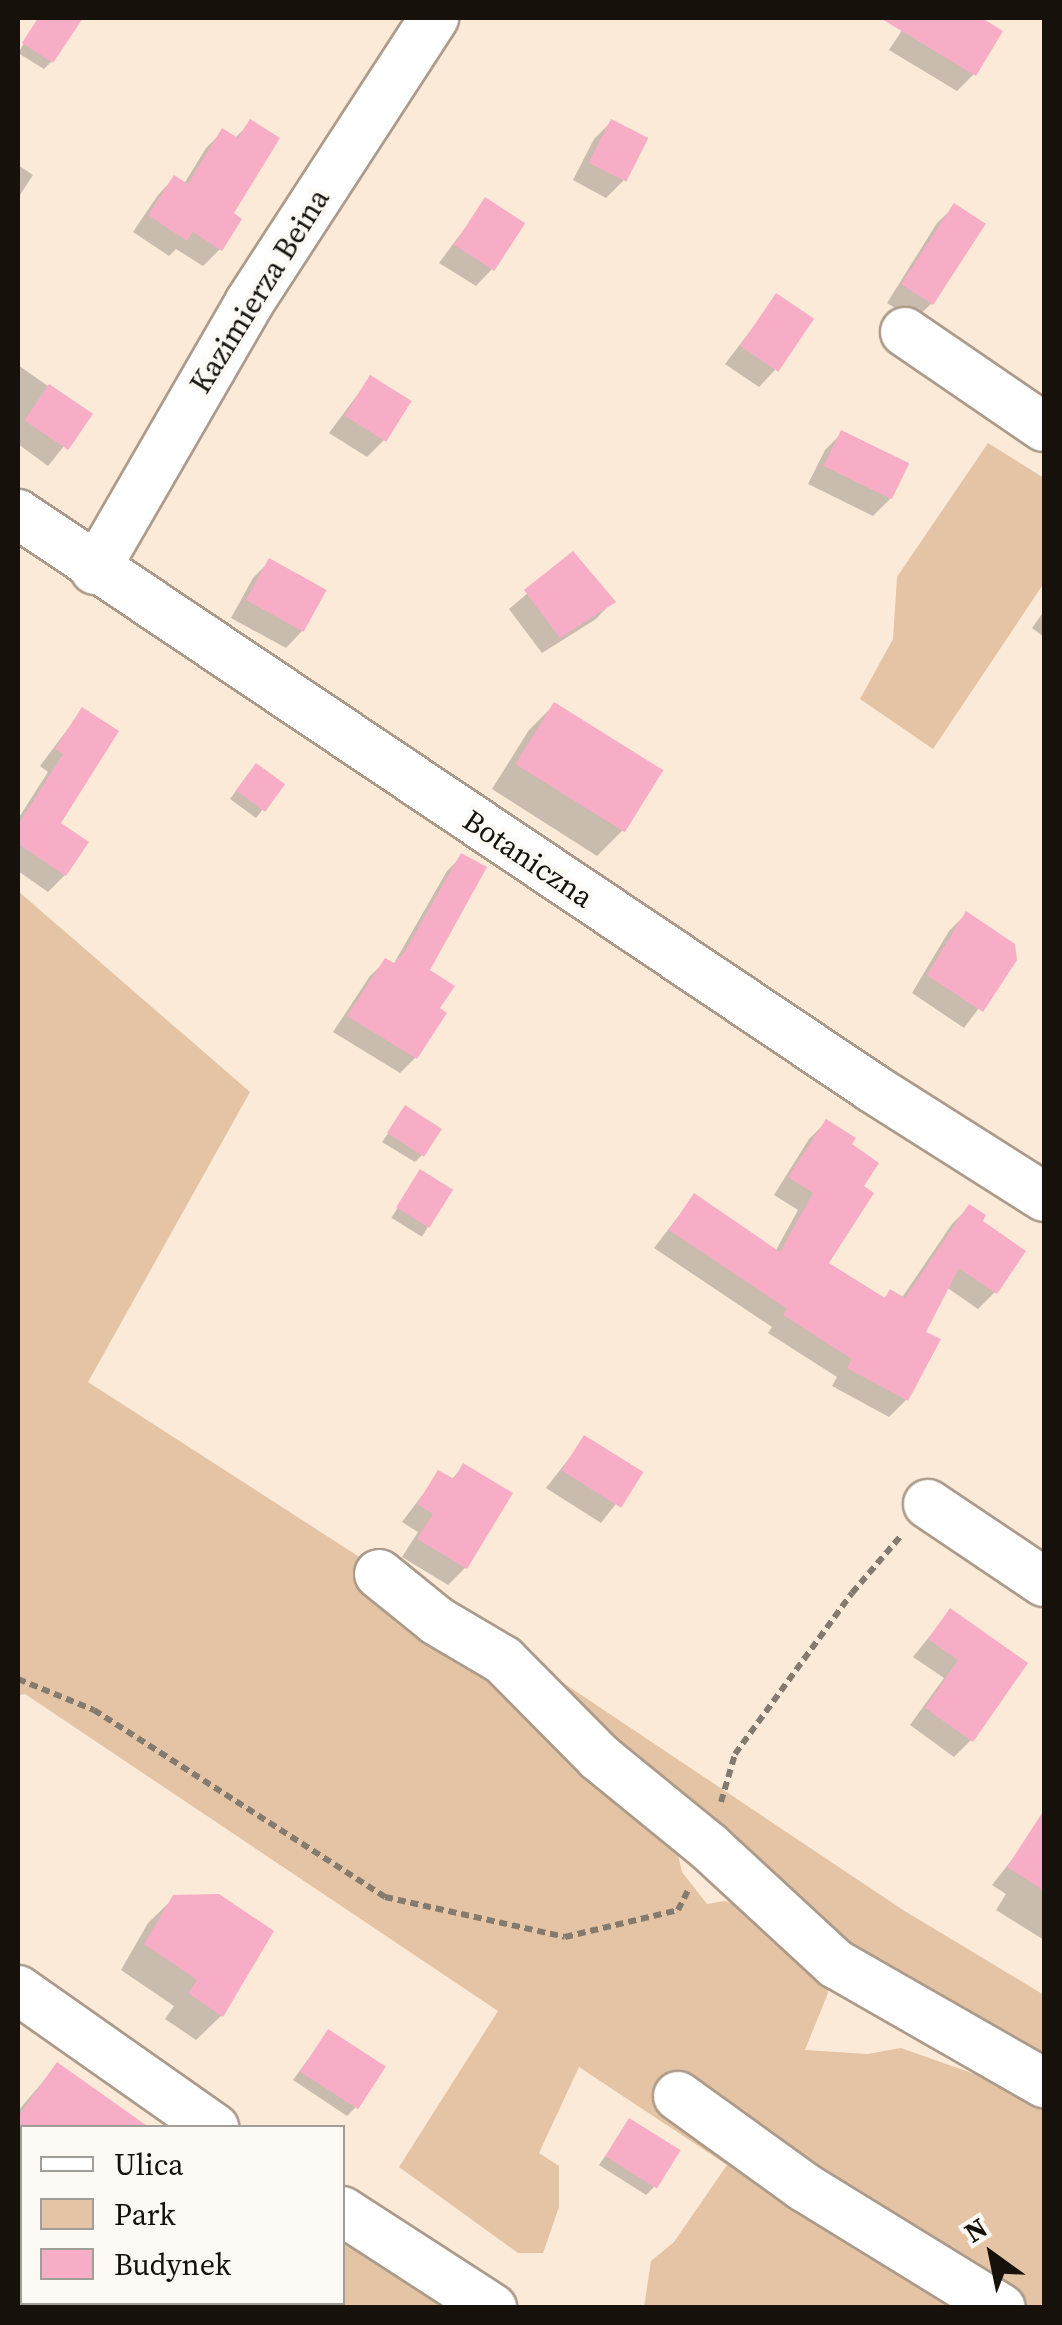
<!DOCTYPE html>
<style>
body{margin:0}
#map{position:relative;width:1062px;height:2325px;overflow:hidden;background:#fcead9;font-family:"Source Serif 4",serif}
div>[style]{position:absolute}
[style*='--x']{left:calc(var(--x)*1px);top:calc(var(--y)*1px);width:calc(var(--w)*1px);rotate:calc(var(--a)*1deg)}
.green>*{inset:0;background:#e4c4a4}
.shadow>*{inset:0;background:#0003;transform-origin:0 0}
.building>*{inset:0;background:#f8adc7;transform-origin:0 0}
.path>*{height:6px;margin-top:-3px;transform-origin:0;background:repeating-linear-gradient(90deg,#857a6e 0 8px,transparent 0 13px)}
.roads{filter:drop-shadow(2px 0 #ac9b8b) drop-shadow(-2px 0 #ac9b8b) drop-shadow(0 2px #ac9b8b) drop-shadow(0 -2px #ac9b8b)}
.minor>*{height:48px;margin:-24px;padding:0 24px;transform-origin:24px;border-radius:24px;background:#fff}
span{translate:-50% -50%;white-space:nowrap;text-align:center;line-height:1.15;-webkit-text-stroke:8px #fdfaf6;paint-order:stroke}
.street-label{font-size:30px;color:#16110b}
.frame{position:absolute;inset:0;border:20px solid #16110b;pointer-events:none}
.legend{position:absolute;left:20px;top:2125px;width:325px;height:180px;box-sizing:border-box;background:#fdfaf6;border:2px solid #a19d98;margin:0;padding:12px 18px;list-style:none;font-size:30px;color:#16110b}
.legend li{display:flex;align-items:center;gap:20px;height:50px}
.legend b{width:50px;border:2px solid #a19d98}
.north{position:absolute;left:942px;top:2205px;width:100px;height:100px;-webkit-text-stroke:8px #fdfaf6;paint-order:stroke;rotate:327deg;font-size:28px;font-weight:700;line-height:40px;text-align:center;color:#16110b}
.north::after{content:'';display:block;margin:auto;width:35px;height:45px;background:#16110b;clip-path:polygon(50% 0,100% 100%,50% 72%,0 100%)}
</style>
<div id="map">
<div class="green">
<i style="clip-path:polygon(988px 443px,1044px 478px,1044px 583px,933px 749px,860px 699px,893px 639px,897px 577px)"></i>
<i style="clip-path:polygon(18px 891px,250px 1092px,88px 1382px,361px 1558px,368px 1595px,463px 1658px,673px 1832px,682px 1872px,707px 1904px,725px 1901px,767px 1915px,826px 1976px,828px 1993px,805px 2050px,868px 2054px,901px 2048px,1014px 2088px,890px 1979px,700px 1827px,532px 1662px,903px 1910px,1044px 1995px,1044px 2307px,1025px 2307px,987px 2283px,958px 2307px,644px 2307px,651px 2261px,674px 2242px,727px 2165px,579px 2067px,539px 2153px,559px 2166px,559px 2207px,543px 2253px,518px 2253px,399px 2167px,498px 2011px,25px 1694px,18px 1696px)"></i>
<i style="clip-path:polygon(18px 2162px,22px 2166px,22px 2302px,342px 2302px,343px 2226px,469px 2307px,18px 2307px)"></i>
</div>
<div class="shadow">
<i style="clip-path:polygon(40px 18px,52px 61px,44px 69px,18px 53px)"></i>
<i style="clip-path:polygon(910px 18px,977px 18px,1000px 32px,974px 74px,957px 91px,889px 50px)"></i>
<i style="clip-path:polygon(251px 122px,220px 249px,203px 266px,176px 249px,169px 256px,133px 232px,158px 195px,174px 178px,184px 184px,206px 148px,223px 131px,234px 139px)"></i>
<i style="clip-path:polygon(611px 122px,623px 181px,606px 198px,573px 180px,594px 139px)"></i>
<i style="clip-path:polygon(18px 165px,33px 175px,18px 198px)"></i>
<i style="clip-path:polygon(486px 200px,492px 269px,476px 286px,439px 263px)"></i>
<i style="clip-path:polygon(954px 207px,931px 304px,914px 320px,887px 303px,937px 223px)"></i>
<i style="clip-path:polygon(777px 296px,775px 370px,759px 387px,725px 364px)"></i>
<i style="clip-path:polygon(18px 365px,89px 415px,48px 466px,18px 444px)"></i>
<i style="clip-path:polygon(370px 378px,407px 402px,384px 440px,367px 457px,329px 433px)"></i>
<i style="clip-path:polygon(842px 433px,890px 499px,873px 516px,808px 484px,825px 450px)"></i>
<i style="clip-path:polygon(573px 555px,612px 602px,596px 619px,542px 653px,509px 609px)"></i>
<i style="clip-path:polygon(270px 561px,302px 631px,286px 648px,231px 618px,253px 578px)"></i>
<i style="clip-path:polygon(1044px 611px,1044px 637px,1032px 628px)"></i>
<i style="clip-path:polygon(554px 705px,659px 772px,622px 831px,597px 856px,492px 789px,529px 730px)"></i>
<i style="clip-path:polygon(82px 710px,58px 824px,65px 875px,48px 892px,18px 871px,18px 819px,48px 772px,40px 766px)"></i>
<i style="clip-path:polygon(248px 774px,282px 785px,256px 818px,230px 799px)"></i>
<i style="clip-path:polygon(462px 856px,426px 970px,437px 1009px,415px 1058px,400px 1073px,333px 1032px,370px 976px,386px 961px,393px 965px,447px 871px)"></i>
<i style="clip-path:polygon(966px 914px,1015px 960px,964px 1028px,912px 993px,949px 931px)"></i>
<i style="clip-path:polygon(406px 1108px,423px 1154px,415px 1162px,382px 1142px)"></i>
<i style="clip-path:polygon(826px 1122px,848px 1145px,860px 1187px,825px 1264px,883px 1299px,890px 1292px,901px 1299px,952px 1224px,969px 1207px,980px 1222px,995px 1292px,978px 1309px,946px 1287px,923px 1333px,937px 1340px,906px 1400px,889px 1417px,832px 1386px,837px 1377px,768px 1333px,772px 1327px,654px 1248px,694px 1196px,775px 1252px,798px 1210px,774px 1195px,809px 1139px)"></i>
<i style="left:420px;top:1172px;width:36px;height:54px;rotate:32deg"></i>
<i style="clip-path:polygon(585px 1438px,640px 1473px,601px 1523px,546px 1488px)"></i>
<i style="clip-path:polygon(464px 1466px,465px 1568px,448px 1585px,402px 1557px,418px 1532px,402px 1522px,439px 1473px,451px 1480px)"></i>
<i style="clip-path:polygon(950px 1611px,971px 1740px,954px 1757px,910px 1725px,944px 1678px,913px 1657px)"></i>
<i style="clip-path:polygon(1026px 1842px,1044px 1847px,1044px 1940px,996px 1910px,1006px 1894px,992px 1885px)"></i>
<i style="clip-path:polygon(174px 1898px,271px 1932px,221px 2016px,196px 2040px,165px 2019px,174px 2006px,121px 1970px,148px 1923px)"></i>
<i style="clip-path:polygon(328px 2032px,355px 2108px,347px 2116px,293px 2080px)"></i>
<i style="clip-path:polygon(57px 2065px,22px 2128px,22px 2173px,18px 2169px,18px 2111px)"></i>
<i style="clip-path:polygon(630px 2121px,654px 2187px,646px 2195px,599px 2165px)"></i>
</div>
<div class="building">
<i style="clip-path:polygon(38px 18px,83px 18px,53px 63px,22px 43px)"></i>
<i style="clip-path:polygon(880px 18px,982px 18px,1003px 31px,976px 76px)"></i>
<i style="clip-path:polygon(250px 119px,280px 138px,234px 213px,242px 219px,222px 251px,193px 232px,187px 241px,148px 215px,174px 175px,188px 184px,222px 128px,238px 138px)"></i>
<i style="left:611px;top:119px;width:42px;height:49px;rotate:27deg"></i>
<i style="left:485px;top:197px;width:48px;height:57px;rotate:33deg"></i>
<i style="left:954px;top:203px;width:38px;height:97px;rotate:33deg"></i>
<i style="left:776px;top:293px;width:46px;height:64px;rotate:34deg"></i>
<i style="left:370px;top:375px;width:49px;height:48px;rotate:32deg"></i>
<i style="left:49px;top:384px;width:53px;height:44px;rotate:34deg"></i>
<i style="left:841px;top:430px;width:76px;height:40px;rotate:26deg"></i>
<i style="clip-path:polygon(573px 551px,616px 602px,560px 638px,524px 590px)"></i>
<i style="left:269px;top:558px;width:66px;height:48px;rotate:29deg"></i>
<i style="left:554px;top:702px;width:129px;height:73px;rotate:32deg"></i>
<i style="clip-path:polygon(82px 707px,119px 731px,61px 823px,89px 842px,66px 876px,18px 844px,18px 825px,63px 754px,55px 749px)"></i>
<i style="left:256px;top:763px;width:36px;height:34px;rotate:36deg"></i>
<i style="clip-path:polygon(461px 853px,487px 867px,430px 970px,455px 986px,440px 1008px,447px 1013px,417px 1059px,347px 1016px,385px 958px,394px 963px,404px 953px)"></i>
<i style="clip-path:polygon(966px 911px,1015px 944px,1017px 960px,983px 1012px,927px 975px)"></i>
<i style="left:405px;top:1105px;width:44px;height:33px;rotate:33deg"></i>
<i style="clip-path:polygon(826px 1119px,856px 1138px,852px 1144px,879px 1163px,864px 1186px,874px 1193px,829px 1263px,885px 1298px,890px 1289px,905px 1298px,969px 1204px,986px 1215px,983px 1221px,1026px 1251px,997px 1294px,959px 1268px,926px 1332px,941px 1339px,908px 1401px,847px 1368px,852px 1359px,783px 1315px,787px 1309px,669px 1230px,694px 1193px,780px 1252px,813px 1193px,788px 1177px)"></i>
<i style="left:420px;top:1169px;width:39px;height:45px;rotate:32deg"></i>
<i style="left:584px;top:1435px;width:70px;height:42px;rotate:32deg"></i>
<i style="clip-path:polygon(463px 1463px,513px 1493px,467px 1569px,417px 1539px,433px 1514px,417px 1504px,438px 1470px,454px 1479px)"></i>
<i style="clip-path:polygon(950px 1608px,1028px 1663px,973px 1742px,925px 1708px,958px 1660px,928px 1639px)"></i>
<i style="clip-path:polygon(1044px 1810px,1044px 1891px,1007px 1867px)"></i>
<i style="clip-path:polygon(219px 1894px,274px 1931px,223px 2017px,188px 1993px,197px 1980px,144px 1944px,173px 1895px)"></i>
<i style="left:328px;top:2029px;width:69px;height:51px;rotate:33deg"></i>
<i style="clip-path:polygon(57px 2062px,150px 2128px,18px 2128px,18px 2117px)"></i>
<i style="left:629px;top:2118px;width:61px;height:45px;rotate:32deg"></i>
</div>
<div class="path">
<i style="--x:18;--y:1679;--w:82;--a:22.2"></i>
<i style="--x:94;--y:1710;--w:346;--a:32.7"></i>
<i style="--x:385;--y:1897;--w:184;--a:12.5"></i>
<i style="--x:565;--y:1937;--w:116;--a:-13.4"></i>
<i style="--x:678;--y:1910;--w:25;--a:-63"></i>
<i style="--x:721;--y:1802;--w:50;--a:-73.7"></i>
<i style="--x:735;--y:1754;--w:199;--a:-54"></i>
<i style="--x:852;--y:1593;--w:74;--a:-49.4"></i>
</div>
<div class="roads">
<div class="minor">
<i style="--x:905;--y:332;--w:168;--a:34.4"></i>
<i style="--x:18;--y:514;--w:1028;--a:33.89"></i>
<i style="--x:871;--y:1087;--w:205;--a:32.4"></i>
<i style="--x:95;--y:570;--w:308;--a:-60"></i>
<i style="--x:249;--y:303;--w:340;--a:-57"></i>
<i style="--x:928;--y:1504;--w:140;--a:33.9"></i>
<i style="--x:379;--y:1574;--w:75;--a:39"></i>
<i style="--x:437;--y:1621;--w:77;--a:30.6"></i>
<i style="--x:503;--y:1660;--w:136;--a:45.3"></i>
<i style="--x:599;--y:1757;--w:141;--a:39.2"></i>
<i style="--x:708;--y:1846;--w:174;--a:42.7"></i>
<i style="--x:836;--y:1964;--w:240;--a:29.8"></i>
<i style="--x:18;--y:1990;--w:240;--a:35.1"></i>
<i style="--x:678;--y:2096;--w:155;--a:35.8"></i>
<i style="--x:804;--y:2187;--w:231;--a:31.6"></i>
<i style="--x:342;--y:2211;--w:179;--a:32.9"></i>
</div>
</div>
<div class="street-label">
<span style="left:260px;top:291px;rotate:-58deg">Kazimierza Beina</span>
<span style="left:528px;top:859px;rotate:34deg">Botaniczna</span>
</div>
<div class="frame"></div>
<ul class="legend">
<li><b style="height:12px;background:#fff"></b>Ulica</li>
<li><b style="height:28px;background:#e4c4a4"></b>Park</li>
<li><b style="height:28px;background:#f8adc7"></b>Budynek</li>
</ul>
<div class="north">N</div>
</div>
